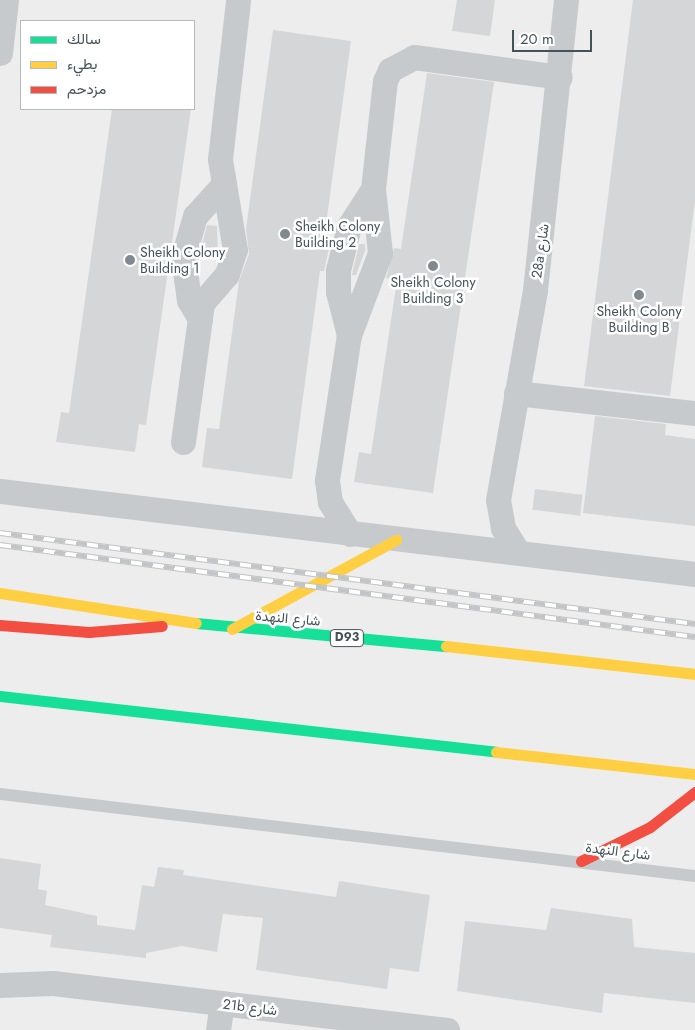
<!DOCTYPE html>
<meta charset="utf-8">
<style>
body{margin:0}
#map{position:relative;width:695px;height:1030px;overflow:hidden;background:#eeeded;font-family:Jost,Vazirmatn,sans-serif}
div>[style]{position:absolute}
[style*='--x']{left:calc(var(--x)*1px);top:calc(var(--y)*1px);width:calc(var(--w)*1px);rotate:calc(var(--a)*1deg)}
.building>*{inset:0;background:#d5d6d7;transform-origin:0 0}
.lane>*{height:12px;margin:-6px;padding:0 6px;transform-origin:6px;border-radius:6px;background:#c7cacc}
.street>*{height:25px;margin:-12.5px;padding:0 12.5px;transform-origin:12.5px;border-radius:12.5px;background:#c7cacc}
.fast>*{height:11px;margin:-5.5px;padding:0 5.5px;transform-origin:5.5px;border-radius:5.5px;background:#16e098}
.slow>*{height:11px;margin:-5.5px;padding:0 5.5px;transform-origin:5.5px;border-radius:5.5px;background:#ffcf43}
.jam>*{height:11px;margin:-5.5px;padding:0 5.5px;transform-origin:5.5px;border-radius:5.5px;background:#f24e42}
.rail>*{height:5.5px;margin-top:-2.75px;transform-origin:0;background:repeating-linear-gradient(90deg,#fff 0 11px,#c2c4c6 0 22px);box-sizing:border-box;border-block:1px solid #c2c4c6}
.dots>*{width:14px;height:14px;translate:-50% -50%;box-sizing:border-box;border:2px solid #fff;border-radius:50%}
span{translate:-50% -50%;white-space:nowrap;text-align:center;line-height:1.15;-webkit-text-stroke:5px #fff;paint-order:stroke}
.shield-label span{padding:1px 4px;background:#fff;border:1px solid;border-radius:4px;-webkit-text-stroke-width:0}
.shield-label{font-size:12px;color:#43535b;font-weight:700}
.poi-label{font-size:14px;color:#43535b}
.left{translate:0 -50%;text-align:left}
.street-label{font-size:14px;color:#43535b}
.legend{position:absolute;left:20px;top:20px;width:175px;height:90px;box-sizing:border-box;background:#fff;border:1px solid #b4babd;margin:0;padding:6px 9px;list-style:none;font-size:15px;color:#43535b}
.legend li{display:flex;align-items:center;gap:10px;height:25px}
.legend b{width:25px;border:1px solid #b4babd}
.scale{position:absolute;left:512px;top:30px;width:80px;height:22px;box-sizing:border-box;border:2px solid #43535b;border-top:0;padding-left:6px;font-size:15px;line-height:18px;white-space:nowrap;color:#43535b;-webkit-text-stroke:4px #fff;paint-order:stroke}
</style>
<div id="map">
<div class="building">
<i style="clip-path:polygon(457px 0,495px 0,490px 36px,452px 31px)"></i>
<i style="clip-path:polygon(633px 0,695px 0,695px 200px,670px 396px,584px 386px)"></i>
<i style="clip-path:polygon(273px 30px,351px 41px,324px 239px,331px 240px,324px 271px,320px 271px,292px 479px,202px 467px,207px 428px,219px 429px,239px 281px,249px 254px,246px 229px)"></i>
<i style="clip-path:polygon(427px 73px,494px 82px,433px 493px,354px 482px,359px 452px,371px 454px,397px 280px,386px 278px,394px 248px,401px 249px)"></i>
<i style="clip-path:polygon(112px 109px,191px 109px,146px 425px,139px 424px,135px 452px,56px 442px,61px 412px,69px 413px)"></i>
<i style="clip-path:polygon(207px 225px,217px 226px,218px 256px,199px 255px)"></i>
<i style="clip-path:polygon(359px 244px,365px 244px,365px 251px,356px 275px,352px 275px)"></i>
<i style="clip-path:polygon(595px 416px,666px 424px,665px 435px,695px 439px,695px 526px,583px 513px)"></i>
<i style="left:535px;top:489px;width:48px;height:21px;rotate:7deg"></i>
<i style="clip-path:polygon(0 858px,41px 864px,38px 889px,47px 891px,45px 905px,97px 916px,97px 925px,135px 930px,142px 885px,154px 887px,158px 867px,184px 870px,183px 875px,336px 897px,339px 881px,430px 895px,419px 972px,390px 968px,387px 989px,256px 970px,263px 918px,223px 914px,217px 952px,182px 946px,146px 953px,146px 958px,50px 947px,52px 935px,0 928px)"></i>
<i style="clip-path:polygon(551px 908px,632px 919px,634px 947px,695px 953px,695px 1003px,604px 993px,602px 1013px,457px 991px,465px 921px,546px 930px)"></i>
</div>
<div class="lane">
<i style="--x:0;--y:794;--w:700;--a:6.73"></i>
</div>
<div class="street">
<i style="--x:0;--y:53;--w:53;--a:-83.5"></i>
<i style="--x:200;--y:319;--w:22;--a:-120"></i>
<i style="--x:189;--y:300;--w:43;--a:-97.9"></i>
<i style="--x:183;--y:257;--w:43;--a:-73.7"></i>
<i style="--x:195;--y:216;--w:43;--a:-47.8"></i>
<i style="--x:349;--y:335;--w:44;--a:-104.3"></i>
<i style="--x:338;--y:292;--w:22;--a:-90"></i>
<i style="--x:338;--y:270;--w:45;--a:-76"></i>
<i style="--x:349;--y:226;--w:44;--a:-57"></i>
<i style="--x:516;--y:393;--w:180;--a:6.4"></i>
<i style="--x:183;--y:442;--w:140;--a:-82.2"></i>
<i style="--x:202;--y:303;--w:38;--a:-49"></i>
<i style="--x:227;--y:274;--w:25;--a:-72"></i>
<i style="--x:235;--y:250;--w:92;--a:-99.4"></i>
<i style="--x:220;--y:159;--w:160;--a:-83.5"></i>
<i style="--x:0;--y:491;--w:700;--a:6.81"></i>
<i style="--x:350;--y:534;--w:38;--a:-122"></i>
<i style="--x:330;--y:502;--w:22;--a:-98"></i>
<i style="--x:327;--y:480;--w:147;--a:-81.4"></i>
<i style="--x:349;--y:335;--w:88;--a:-69.3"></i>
<i style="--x:380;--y:253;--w:64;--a:-96.2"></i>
<i style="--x:373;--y:189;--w:109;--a:-83.7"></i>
<i style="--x:385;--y:81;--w:12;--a:-66"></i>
<i style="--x:390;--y:70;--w:27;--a:-28"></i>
<i style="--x:414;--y:57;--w:147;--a:7.8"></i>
<i style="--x:518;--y:552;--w:28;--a:-122"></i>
<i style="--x:503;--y:528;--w:28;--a:-100"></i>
<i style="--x:498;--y:500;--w:213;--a:-80"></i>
<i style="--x:535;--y:290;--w:292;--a:-83.9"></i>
<i style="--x:0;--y:985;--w:53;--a:-2.2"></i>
<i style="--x:53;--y:983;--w:397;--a:6.8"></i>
<i style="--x:218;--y:1030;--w:27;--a:-82"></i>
</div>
<div class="fast">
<i style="--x:196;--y:623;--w:251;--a:5.3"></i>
<i style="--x:0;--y:696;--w:499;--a:6.4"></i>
</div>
<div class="slow">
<i style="--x:0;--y:593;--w:198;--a:8.7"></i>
<i style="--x:232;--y:629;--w:187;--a:-28.5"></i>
<i style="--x:446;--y:646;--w:251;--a:6.4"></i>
<i style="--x:496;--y:752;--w:200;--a:6.3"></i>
</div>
<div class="jam">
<i style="--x:0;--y:625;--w:89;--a:4.5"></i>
<i style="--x:89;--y:632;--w:73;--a:-4.7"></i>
<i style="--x:581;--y:861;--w:77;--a:-26.2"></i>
<i style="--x:650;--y:827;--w:57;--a:-37.9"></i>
</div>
<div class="rail">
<i style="--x:0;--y:533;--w:701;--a:7.46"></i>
<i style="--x:0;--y:545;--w:701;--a:7.54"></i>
</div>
<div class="dots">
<i style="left:285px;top:234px;background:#7f898e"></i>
<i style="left:130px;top:260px;background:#7f898e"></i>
<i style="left:433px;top:266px;background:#7f898e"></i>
<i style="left:639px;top:295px;background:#7f898e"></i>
</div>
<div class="shield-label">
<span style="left:347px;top:638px">D93</span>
</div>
<div class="poi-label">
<span class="left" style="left:295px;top:234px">Sheikh Colony<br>Building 2</span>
<span class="left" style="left:140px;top:260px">Sheikh Colony<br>Building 1</span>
<span style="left:433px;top:290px">Sheikh Colony<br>Building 3</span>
<span style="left:639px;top:319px">Sheikh Colony<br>Building B</span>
</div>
<div class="street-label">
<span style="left:540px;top:251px;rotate:-82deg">28a شارع</span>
<span style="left:288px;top:618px;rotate:5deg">شارع النهدة</span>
<span style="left:618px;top:851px;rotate:7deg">شارع النهدة</span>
<span style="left:250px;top:1007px;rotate:7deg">21b شارع</span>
</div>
<ul class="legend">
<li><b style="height:6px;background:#16e098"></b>سالك</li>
<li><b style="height:6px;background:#ffcf43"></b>بطيء</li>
<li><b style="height:6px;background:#f24e42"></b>مزدحم</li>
</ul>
<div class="scale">20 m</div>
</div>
